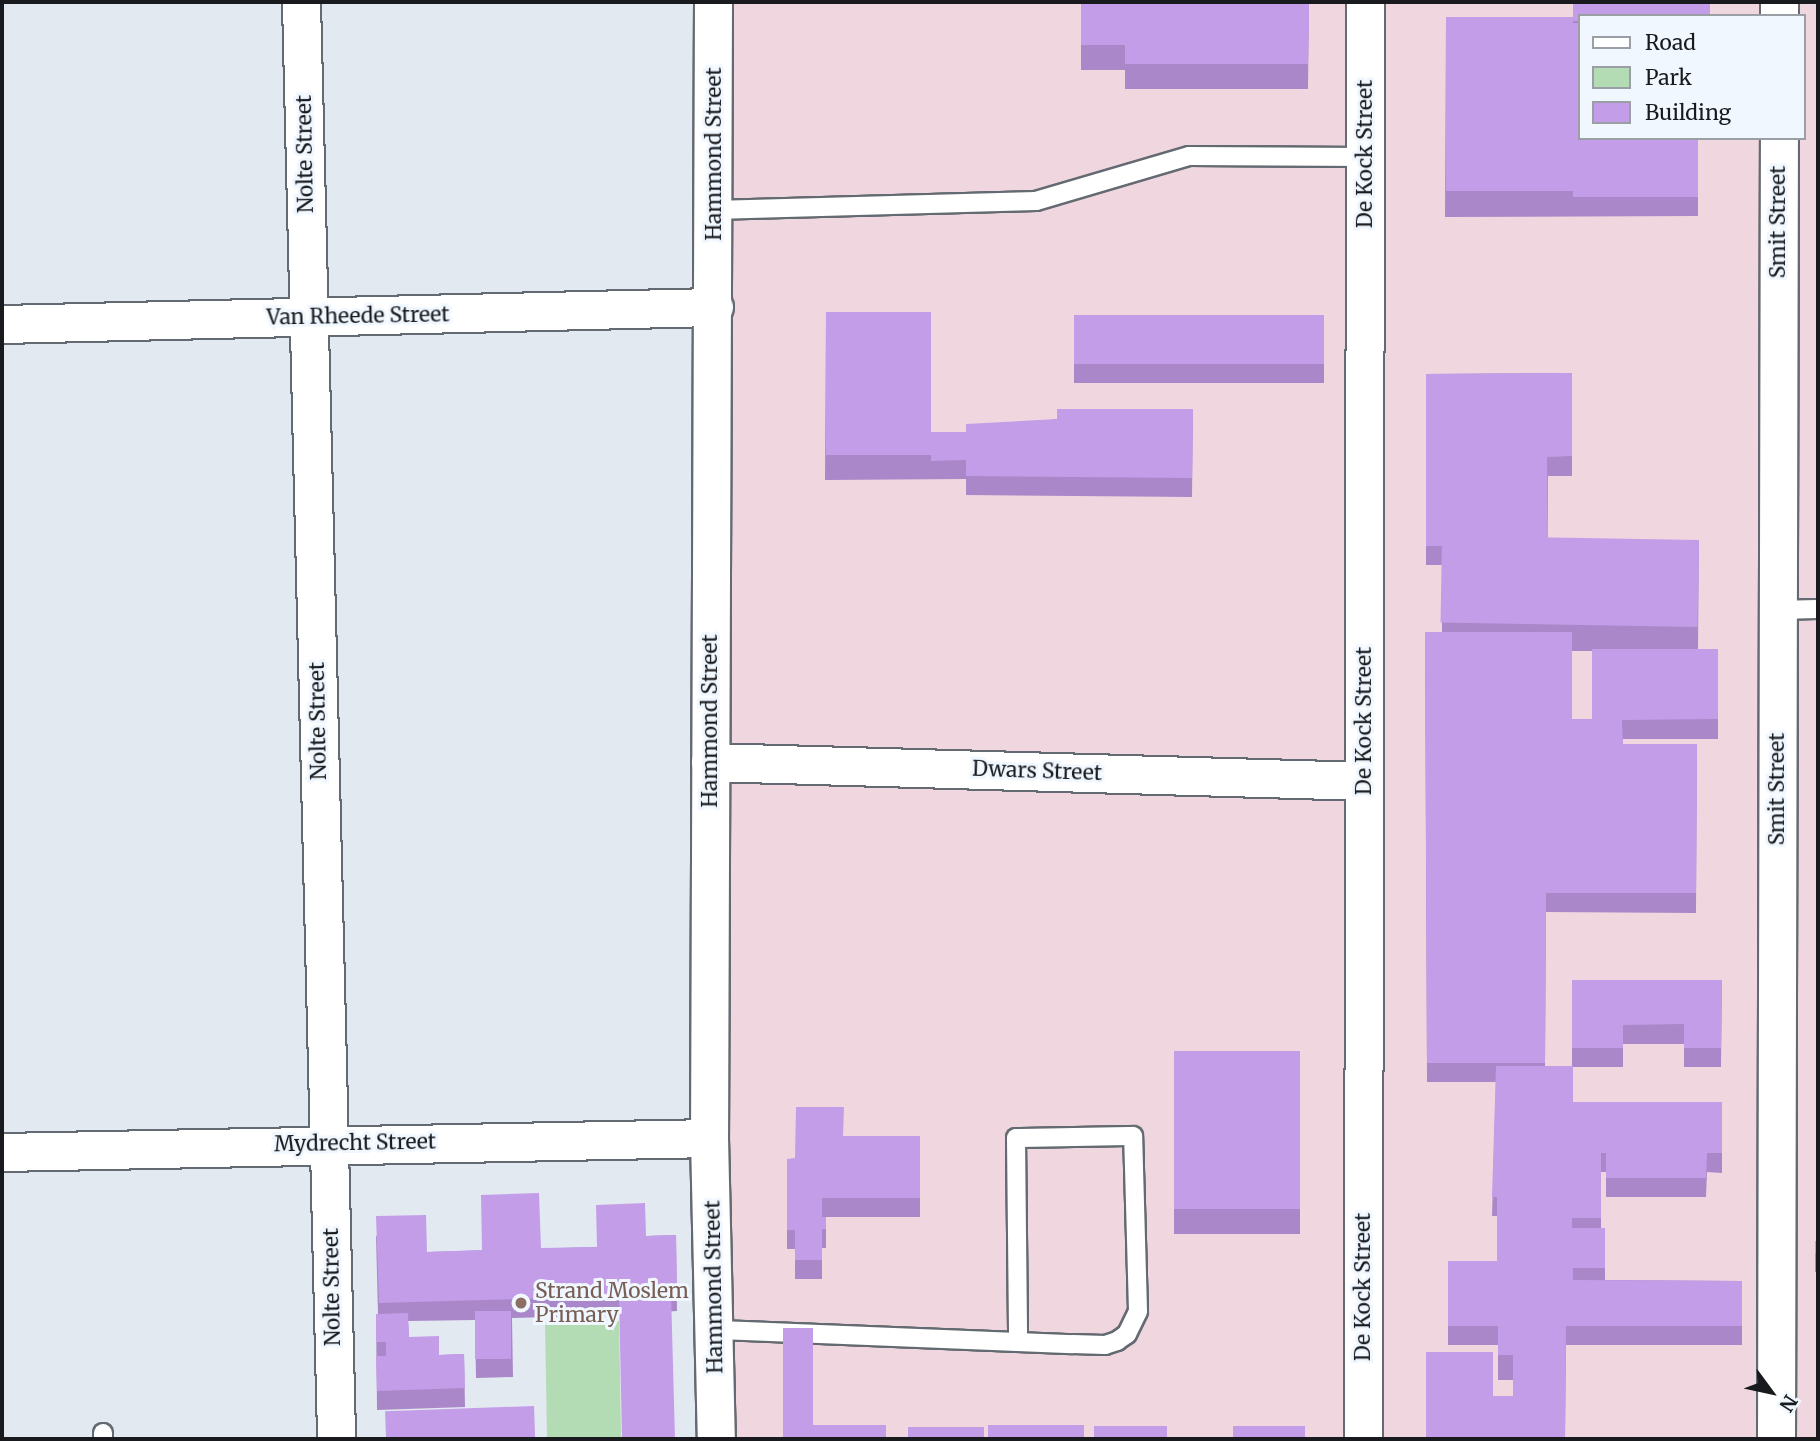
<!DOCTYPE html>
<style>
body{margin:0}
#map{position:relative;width:1820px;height:1441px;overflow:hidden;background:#e3e9f1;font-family:Merriweather,serif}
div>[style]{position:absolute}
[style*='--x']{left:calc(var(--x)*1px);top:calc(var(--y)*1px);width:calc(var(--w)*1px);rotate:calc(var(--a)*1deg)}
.industrial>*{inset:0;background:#f0d7df}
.green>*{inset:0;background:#b3dbb4;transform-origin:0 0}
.roads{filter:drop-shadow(2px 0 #646a71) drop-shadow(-2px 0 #646a71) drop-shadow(0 2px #646a71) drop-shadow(0 -2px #646a71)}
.lane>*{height:18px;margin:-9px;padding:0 9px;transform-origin:9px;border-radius:9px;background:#fff}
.street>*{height:37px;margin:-18.5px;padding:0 18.5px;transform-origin:18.5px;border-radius:18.5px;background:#fff}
.wall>*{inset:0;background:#a987c8;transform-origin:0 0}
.building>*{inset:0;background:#c49de9;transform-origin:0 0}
.dots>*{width:19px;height:19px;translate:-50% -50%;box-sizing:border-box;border:4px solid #f0f7ff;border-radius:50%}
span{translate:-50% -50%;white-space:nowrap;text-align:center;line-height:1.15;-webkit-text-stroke:6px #f0f7ff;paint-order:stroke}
.street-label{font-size:21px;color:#181a1d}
.education-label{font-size:21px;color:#785e54}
.left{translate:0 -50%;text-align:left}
.frame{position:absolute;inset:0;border:4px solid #181a1d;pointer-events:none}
.legend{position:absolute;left:1578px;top:14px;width:228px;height:126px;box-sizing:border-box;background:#f0f7ff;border:2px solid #9a9fa5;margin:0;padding:9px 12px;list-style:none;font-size:21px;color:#181a1d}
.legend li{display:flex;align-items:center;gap:14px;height:35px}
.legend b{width:35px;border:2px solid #9a9fa5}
.north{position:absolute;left:1736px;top:1357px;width:70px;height:70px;-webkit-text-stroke:5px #f0f7ff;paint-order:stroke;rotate:123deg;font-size:19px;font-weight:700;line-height:28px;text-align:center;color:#181a1d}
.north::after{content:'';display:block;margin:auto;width:24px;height:32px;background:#181a1d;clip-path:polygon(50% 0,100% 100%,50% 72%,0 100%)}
</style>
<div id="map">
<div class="industrial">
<i style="clip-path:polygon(evenodd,719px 2px,1778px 2px,1818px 5px,1818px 1439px,729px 1439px,719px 2px,1580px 16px,1804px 16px,1804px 138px,1580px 138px,1580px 16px)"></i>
</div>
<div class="green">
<i style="left:619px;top:1321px;width:118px;height:74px;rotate:89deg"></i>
</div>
<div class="roads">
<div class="lane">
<i style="--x:714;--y:210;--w:322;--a:-1.6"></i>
<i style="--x:1036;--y:201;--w:159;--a:-16.4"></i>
<i style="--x:1189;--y:156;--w:176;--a:0.3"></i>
<i style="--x:1777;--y:610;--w:41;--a:-1.4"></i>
<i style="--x:717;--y:1330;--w:28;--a:2"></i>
<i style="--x:745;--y:1331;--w:328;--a:2.3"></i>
<i style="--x:1073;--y:1344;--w:32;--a:2"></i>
<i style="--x:1105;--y:1345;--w:13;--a:-18"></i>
<i style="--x:1117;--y:1341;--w:12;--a:-35"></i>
<i style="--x:1127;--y:1334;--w:25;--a:-64"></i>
<i style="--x:1138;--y:1311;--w:175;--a:-91.6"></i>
<i style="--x:1133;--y:1136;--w:117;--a:179"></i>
<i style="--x:1016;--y:1138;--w:204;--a:89.4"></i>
<i style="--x:103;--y:1433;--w:6;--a:90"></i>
</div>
<div class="street">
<i style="--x:301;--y:2;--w:1437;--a:88.6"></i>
<i style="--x:713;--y:2;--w:1136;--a:90.2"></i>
<i style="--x:709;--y:1138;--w:301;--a:88.7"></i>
<i style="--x:1779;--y:16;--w:14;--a:-90"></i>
<i style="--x:2;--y:324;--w:712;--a:-1.37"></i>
<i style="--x:710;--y:762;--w:654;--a:1.66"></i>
<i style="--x:2;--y:1152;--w:707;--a:-1.13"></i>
<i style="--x:1363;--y:1439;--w:1437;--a:-89.92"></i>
<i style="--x:1776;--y:1439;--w:1301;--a:-89.87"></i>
</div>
</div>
<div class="wall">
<i style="clip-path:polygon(1081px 2px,1309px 2px,1308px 89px,1125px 89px,1125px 70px,1081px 70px)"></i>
<i style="clip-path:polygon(1580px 16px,1580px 138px,1698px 138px,1698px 216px,1445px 217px,1446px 18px,1573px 17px)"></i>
<i style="clip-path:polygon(826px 312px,931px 312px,931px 457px,966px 432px,1057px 419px,1193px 409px,1192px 497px,966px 495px,966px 479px,825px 480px)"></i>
<i style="left:1324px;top:315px;width:68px;height:250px;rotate:90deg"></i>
<i style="clip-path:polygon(evenodd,1572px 373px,1572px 476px,1548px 476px,1548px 541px,1699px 540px,1698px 649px,1718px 649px,1718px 739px,1623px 739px,1623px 744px,1697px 744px,1696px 913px,1546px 912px,1545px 1066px,1572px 1066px,1572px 980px,1722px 980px,1721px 1067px,1684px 1067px,1684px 1044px,1623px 1044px,1623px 1067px,1573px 1067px,1573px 1102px,1722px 1102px,1722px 1173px,1707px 1172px,1706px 1197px,1606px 1197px,1606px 1172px,1601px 1172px,1601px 1228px,1605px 1228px,1605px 1280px,1742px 1281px,1742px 1345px,1566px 1345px,1565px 1439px,1493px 1396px,1513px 1396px,1513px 1380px,1498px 1380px,1498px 1345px,1448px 1345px,1448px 1261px,1497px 1261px,1497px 1216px,1492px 1216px,1496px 1082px,1427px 1082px,1425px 632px,1442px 632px,1442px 565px,1426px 565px,1426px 374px,1572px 373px,1572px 651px,1592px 651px,1592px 719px,1572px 719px,1572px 651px)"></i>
<i style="left:1174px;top:1051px;width:126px;height:183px"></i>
<i style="clip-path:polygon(844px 1136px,920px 1136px,920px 1217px,826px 1217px,826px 1248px,822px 1248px,822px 1279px,795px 1279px,795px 1249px,787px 1249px,787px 1230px,795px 1158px)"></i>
<i style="clip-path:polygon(676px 1235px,677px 1311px,619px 1315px,512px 1318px,513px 1377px,476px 1378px,475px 1320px,408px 1321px,409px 1337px,439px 1355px,464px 1354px,465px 1407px,377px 1410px,376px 1314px,378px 1314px,376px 1236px,427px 1252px,596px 1247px,646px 1236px)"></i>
<i style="left:1815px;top:1241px;width:3px;height:31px"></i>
</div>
<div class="building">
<i style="clip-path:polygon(1081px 2px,1309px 2px,1308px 64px,1125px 64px,1125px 45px,1081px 45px)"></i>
<i style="clip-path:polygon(1573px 2px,1710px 2px,1710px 16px,1580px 16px,1580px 21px,1573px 21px)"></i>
<i style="left:1573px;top:17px;width:174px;height:127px;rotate:90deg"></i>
<i style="clip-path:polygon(1573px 23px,1580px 23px,1580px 138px,1698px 138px,1698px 197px,1573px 197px)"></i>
<i style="left:826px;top:312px;width:105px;height:143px"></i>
<i style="left:1324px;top:315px;width:49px;height:250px;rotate:90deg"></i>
<i style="clip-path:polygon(1572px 373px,1572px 456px,1547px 457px,1548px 541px,1442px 541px,1442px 546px,1426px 546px,1426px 374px)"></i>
<i style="clip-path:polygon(1057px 409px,1193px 409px,1192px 478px,966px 476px,966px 460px,931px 461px,931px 432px,966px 432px,966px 424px,1057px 419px)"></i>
<i style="left:1699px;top:540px;width:87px;height:257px;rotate:91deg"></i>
<i style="clip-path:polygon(1425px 632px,1572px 632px,1572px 719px,1592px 719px,1592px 649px,1718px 649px,1718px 719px,1622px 720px,1623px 744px,1697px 744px,1696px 893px,1546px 893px,1545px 1063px,1427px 1063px)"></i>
<i style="clip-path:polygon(1572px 980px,1722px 980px,1721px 1048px,1684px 1048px,1684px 1024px,1623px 1025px,1623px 1048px,1572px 1048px)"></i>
<i style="left:1174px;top:1051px;width:126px;height:158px"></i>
<i style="clip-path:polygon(1496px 1066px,1573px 1066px,1573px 1102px,1722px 1102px,1722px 1153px,1707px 1153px,1706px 1178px,1606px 1178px,1606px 1153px,1601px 1153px,1601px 1218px,1572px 1218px,1573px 1280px,1742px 1281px,1742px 1326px,1566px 1326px,1566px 1322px,1498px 1322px,1498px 1326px,1448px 1326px,1448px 1261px,1497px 1261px,1497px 1197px,1492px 1197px)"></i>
<i style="clip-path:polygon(796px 1107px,844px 1107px,843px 1136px,920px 1136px,920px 1198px,822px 1198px,822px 1217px,826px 1217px,826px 1229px,822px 1229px,822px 1260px,795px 1260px,795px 1230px,787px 1230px,787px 1159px,795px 1158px)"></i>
<i style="clip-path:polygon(539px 1193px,541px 1248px,597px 1247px,596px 1205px,645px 1203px,646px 1236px,676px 1235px,677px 1292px,671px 1292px,675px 1439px,622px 1439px,619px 1296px,379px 1303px,376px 1216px,426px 1215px,427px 1252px,482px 1250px,481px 1195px)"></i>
<i style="left:1572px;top:1228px;width:33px;height:40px"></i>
<i style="left:1815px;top:1241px;width:3px;height:12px"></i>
<i style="left:475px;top:1311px;width:36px;height:48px"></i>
<i style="clip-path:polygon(408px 1313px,409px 1337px,439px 1336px,439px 1355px,464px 1354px,465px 1388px,377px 1391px,376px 1356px,386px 1356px,386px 1342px,376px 1342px,376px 1314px)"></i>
<i style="clip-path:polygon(1498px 1322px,1566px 1322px,1565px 1439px,1426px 1439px,1426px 1352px,1493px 1352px,1493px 1396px,1513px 1396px,1513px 1355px,1498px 1355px)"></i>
<i style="left:783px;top:1328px;width:30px;height:97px"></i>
<i style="left:534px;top:1406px;width:33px;height:149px;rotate:88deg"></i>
<i style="left:783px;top:1425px;width:103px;height:14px"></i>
<i style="left:988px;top:1425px;width:96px;height:14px"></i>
<i style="left:1167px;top:1426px;width:13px;height:73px;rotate:90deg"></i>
<i style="left:1233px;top:1426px;width:72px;height:13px"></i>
<i style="left:908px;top:1427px;width:76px;height:12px"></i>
</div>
<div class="dots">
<i style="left:521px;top:1303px;background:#8d6e63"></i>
</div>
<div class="street-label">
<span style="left:305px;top:154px;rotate:-91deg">Nolte Street</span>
<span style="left:714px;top:154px;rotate:-90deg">Hammond Street</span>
<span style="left:1365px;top:154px;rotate:-90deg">De Kock Street</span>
<span style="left:1778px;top:222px;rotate:-90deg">Smit Street</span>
<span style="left:358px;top:316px;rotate:-1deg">Van Rheede Street</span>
<span style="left:318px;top:721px;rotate:-91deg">Nolte Street</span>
<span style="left:710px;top:721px;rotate:-90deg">Hammond Street</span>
<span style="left:1364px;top:721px;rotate:-90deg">De Kock Street</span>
<span style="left:1037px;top:771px;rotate:2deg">Dwars Street</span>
<span style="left:1777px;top:789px;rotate:-90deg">Smit Street</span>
<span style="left:355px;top:1143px;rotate:-1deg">Mydrecht Street</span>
<span style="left:332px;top:1287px;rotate:-91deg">Nolte Street</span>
<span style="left:714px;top:1287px;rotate:-91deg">Hammond Street</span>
<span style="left:1363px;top:1287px;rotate:-90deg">De Kock Street</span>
</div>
<div class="education-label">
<span class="left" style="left:535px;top:1303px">Strand Moslem<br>Primary</span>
</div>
<div class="frame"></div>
<ul class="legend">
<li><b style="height:9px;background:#fff"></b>Road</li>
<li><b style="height:19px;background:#b3dbb4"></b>Park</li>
<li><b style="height:19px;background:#c49de9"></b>Building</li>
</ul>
<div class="north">N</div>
</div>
